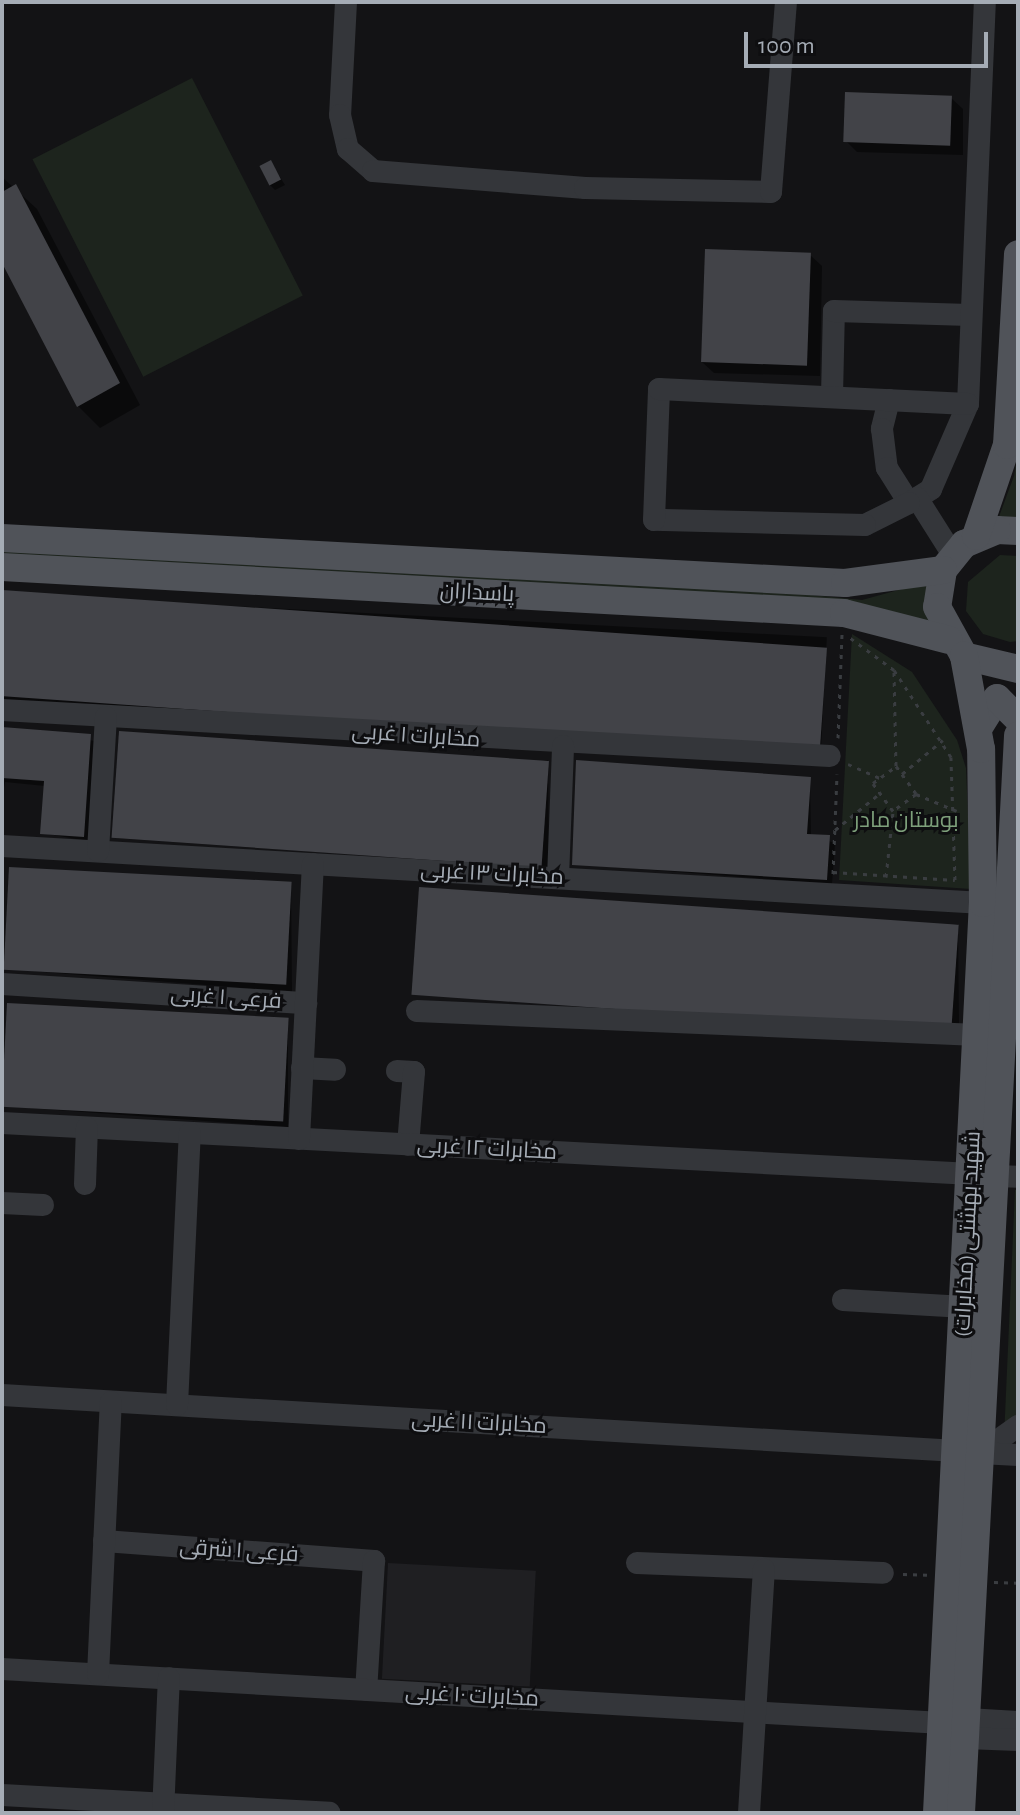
<!DOCTYPE html>
<meta charset="utf-8">
<style>
body{margin:0}
#map{position:relative;width:1020px;height:1815px;overflow:hidden;background:#131315;font-family:"Alegreya Sans",Cairo,sans-serif}
div>[style]{position:absolute}
[style*='--x']{left:calc(var(--x)*1px);top:calc(var(--y)*1px);width:calc(var(--w)*1px);rotate:calc(var(--a)*1deg)}
.built>*{inset:0;background:#1f1f22;transform-origin:0 0}
.green>*{inset:0;background:#1d241d;transform-origin:0 0}
.shadow>*{inset:0;background:#0007;transform-origin:0 0}
.building>*{inset:0;background:#424348;transform-origin:0 0}
.path>*{height:3px;margin-top:-1.5px;transform-origin:0;background:repeating-linear-gradient(90deg,#3a3d41 0 4px,transparent 0 10px)}
.minor>*{height:22px;margin:-11px;padding:0 11px;transform-origin:11px;border-radius:11px;background:#34363a}
.major>*{height:28px;margin:-14px;padding:0 14px;transform-origin:14px;border-radius:14px;background:#505359}
span{translate:-50% -50%;white-space:nowrap;text-align:center;line-height:1.15;-webkit-text-stroke:6px #0e0e10;paint-order:stroke}
.street-label{font-size:22px;color:#a5acb5}
.park-label{font-size:22px;color:#7ea07b}
.frame{position:absolute;inset:0;border:4px solid #a5acb5;pointer-events:none}
.scale{position:absolute;left:744px;top:32px;width:244px;height:36px;box-sizing:border-box;border:4px solid #a5acb5;border-top:0;padding-left:10px;font-size:24px;line-height:28px;white-space:nowrap;color:#a5acb5;-webkit-text-stroke:6px #0e0e10;paint-order:stroke}
</style>
<div id="map">
<div class="built">
<i style="left:388px;top:1563px;width:148px;height:116px;rotate:3deg"></i>
</div>
<div class="green">
<i style="left:192px;top:78px;width:244px;height:179px;rotate:63deg"></i>
<i style="clip-path:polygon(1018px 452px,1018px 520px,997px 522px,1014px 476px)"></i>
<i style="clip-path:polygon(2px 551px,741px 588px,862px 600px,935px 580px,932px 628px,2px 564px)"></i>
<i style="clip-path:polygon(1000px 555px,1018px 556px,1018px 641px,1010px 642px,983px 634px,966px 611px,968px 582px)"></i>
<i style="clip-path:polygon(852px 634px,912px 672px,957px 740px,966px 768px,971px 889px,839px 880px)"></i>
<i style="clip-path:polygon(1015px 1190px,1018px 1190px,1018px 1438px,1004px 1438px)"></i>
</div>
<div class="shadow">
<i style="clip-path:polygon(951px 98px,963px 109px,963px 155px,857px 152px,846px 141px)"></i>
<i style="clip-path:polygon(271px 163px,285px 185px,275px 190px,270px 185px)"></i>
<i style="clip-path:polygon(2px 177px,37px 209px,140px 405px,100px 428px,78px 406px,2px 258px)"></i>
<i style="clip-path:polygon(810px 255px,822px 266px,820px 376px,714px 373px,702px 362px)"></i>
<i style="left:2px;top:594px;width:826px;height:112px;rotate:3deg"></i>
<i style="clip-path:polygon(2px 728px,95px 741px,88px 841px,42px 833px,45px 786px,5px 782px,2px 799px)"></i>
<i style="clip-path:polygon(548px 760px,549px 868px,115px 838px)"></i>
<i style="clip-path:polygon(810px 779px,811px 836px,835px 843px,832px 884px,575px 864px)"></i>
<i style="clip-path:polygon(291px 885px,292px 992px,6px 969px)"></i>
<i style="clip-path:polygon(958px 924px,959px 1024px,416px 994px)"></i>
<i style="clip-path:polygon(288px 1021px,288px 1127px,2px 1106px)"></i>
</div>
<div class="building">
<i style="left:845px;top:92px;width:107px;height:50px;rotate:2deg"></i>
<i style="left:271px;top:160px;width:22px;height:13px;rotate:63deg"></i>
<i style="clip-path:polygon(16px 184px,120px 383px,77px 407px,2px 263px,2px 192px)"></i>
<i style="left:705px;top:249px;width:106px;height:113px;rotate:2deg"></i>
<i style="left:2px;top:590px;width:827px;height:106px;rotate:4deg"></i>
<i style="clip-path:polygon(2px 727px,91px 734px,84px 837px,40px 834px,44px 781px,2px 778px)"></i>
<i style="left:119px;top:731px;width:431px;height:107px;rotate:4deg"></i>
<i style="clip-path:polygon(576px 760px,811px 777px,807px 834px,830px 835px,827px 880px,572px 865px)"></i>
<i style="left:9px;top:867px;width:283px;height:103px;rotate:3deg"></i>
<i style="left:419px;top:887px;width:541px;height:108px;rotate:4deg"></i>
<i style="left:7px;top:1003px;width:282px;height:104px;rotate:3deg"></i>
</div>
<div class="path">
<i style="--x:894;--y:672;--w:94;--a:88.8"></i>
<i style="--x:896;--y:766;--w:34;--a:54"></i>
<i style="--x:916;--y:794;--w:29;--a:144"></i>
<i style="--x:893;--y:811;--w:34;--a:-126"></i>
<i style="--x:873;--y:783;--w:29;--a:-36"></i>
<i style="--x:838;--y:738;--w:104;--a:-87.8"></i>
<i style="--x:848;--y:764;--w:35;--a:24"></i>
<i style="--x:902;--y:774;--w:53;--a:-39.7"></i>
<i style="--x:916;--y:794;--w:44;--a:22.5"></i>
<i style="--x:835;--y:830;--w:57;--a:-39.3"></i>
<i style="--x:833;--y:872;--w:122;--a:3.8"></i>
<i style="--x:955;--y:880;--w:123;--a:-91.9"></i>
<i style="--x:951;--y:757;--w:104;--a:-123.2"></i>
<i style="--x:894;--y:670;--w:56;--a:-143.7"></i>
<i style="--x:833;--y:874;--w:100;--a:-87.7"></i>
<i style="--x:886;--y:877;--w:66;--a:-83.9"></i>
<i style="--x:903;--y:1574;--w:24;--a:2"></i>
<i style="--x:994;--y:1582;--w:24;--a:2"></i>
</div>
<div class="minor">
<i style="--x:346;--y:2;--w:113;--a:93"></i>
<i style="--x:340;--y:115;--w:35;--a:77"></i>
<i style="--x:348;--y:149;--w:33;--a:41"></i>
<i style="--x:373;--y:171;--w:213;--a:4.6"></i>
<i style="--x:585;--y:188;--w:186;--a:1.2"></i>
<i style="--x:771;--y:192;--w:191;--a:-85.5"></i>
<i style="--x:832;--y:396;--w:85;--a:-88.7"></i>
<i style="--x:834;--y:311;--w:136;--a:1.7"></i>
<i style="--x:889;--y:400;--w:30;--a:104"></i>
<i style="--x:882;--y:429;--w:39;--a:83"></i>
<i style="--x:887;--y:468;--w:41;--a:57.8"></i>
<i style="--x:909;--y:503;--w:26;--a:-32"></i>
<i style="--x:931;--y:489;--w:93;--a:-66.5"></i>
<i style="--x:968;--y:404;--w:402;--a:-87.6"></i>
<i style="--x:917;--y:498;--w:67;--a:57.7"></i>
<i style="--x:909;--y:503;--w:49;--a:153.4"></i>
<i style="--x:865;--y:525;--w:211;--a:-178.6"></i>
<i style="--x:654;--y:520;--w:131;--a:-87.8"></i>
<i style="--x:659;--y:389;--w:309;--a:2.8"></i>
<i style="--x:2;--y:710;--w:829;--a:3.18"></i>
<i style="--x:2;--y:846;--w:983;--a:3.33"></i>
<i style="--x:98;--y:851;--w:134;--a:-86.6"></i>
<i style="--x:558;--y:878;--w:132;--a:-87.8"></i>
<i style="--x:2;--y:984;--w:305;--a:3.6"></i>
<i style="--x:417;--y:1011;--w:561;--a:2.45"></i>
<i style="--x:302;--y:1068;--w:33;--a:3"></i>
<i style="--x:397;--y:1071;--w:17;--a:3"></i>
<i style="--x:414;--y:1072;--w:73;--a:94.7"></i>
<i style="--x:2;--y:1123;--w:971;--a:3.01"></i>
<i style="--x:299;--y:1139;--w:275;--a:-87.1"></i>
<i style="--x:995;--y:1176;--w:23;--a:2"></i>
<i style="--x:85;--y:1184;--w:56;--a:-88"></i>
<i style="--x:2;--y:1203;--w:41;--a:2.8"></i>
<i style="--x:843;--y:1300;--w:122;--a:3.3"></i>
<i style="--x:2;--y:1395;--w:957;--a:3.36"></i>
<i style="--x:177;--y:1405;--w:272;--a:-87.3"></i>
<i style="--x:980;--y:1453;--w:47;--a:-35.4"></i>
<i style="--x:980;--y:1453;--w:38;--a:3"></i>
<i style="--x:104;--y:1541;--w:271;--a:4.2"></i>
<i style="--x:374;--y:1561;--w:129;--a:93.5"></i>
<i style="--x:637;--y:1563;--w:246;--a:2.3"></i>
<i style="--x:2;--y:1669;--w:942;--a:3.29"></i>
<i style="--x:98;--y:1674;--w:272;--a:-87.3"></i>
<i style="--x:967;--y:1719;--w:51;--a:3.4"></i>
<i style="--x:965;--y:1738;--w:53;--a:2.2"></i>
<i style="--x:2;--y:1795;--w:328;--a:3.1"></i>
<i style="--x:163;--y:1813;--w:135;--a:-87.5"></i>
<i style="--x:749;--y:1813;--w:244;--a:-86.5"></i>
</div>
<div class="major">
<i style="--x:1018;--y:531;--w:21;--a:-177"></i>
<i style="--x:997;--y:530;--w:36;--a:157"></i>
<i style="--x:964;--y:544;--w:33;--a:129"></i>
<i style="--x:943;--y:570;--w:37;--a:99"></i>
<i style="--x:937;--y:607;--w:56;--a:61.1"></i>
<i style="--x:964;--y:656;--w:56;--a:13.5"></i>
<i style="--x:976;--y:536;--w:96;--a:-71.2"></i>
<i style="--x:1007;--y:445;--w:191;--a:-86.7"></i>
<i style="--x:2;--y:538;--w:844;--a:3.06"></i>
<i style="--x:845;--y:583;--w:99;--a:-7.6"></i>
<i style="--x:2;--y:567;--w:843;--a:3.13"></i>
<i style="--x:844;--y:613;--w:108;--a:14.4"></i>
<i style="--x:979;--y:727;--w:34;--a:-58"></i>
<i style="--x:997;--y:698;--w:30;--a:45"></i>
<i style="--x:937;--y:1813;--w:911;--a:-87.11"></i>
<i style="--x:983;--y:903;--w:154;--a:-90.7"></i>
<i style="--x:981;--y:749;--w:95;--a:-100.4"></i>
<i style="--x:961;--y:1813;--w:1079;--a:-86.97"></i>
</div>
<div class="street-label">
<span style="left:477px;top:593px;rotate:3deg">پاسداران</span>
<span style="left:416px;top:736px;rotate:4deg">مخابرات ۱ غربی</span>
<span style="left:492px;top:874px;rotate:3deg">مخابرات ۱۳ غربی</span>
<span style="left:226px;top:998px;rotate:4deg">فرعی ۱ غربی</span>
<span style="left:487px;top:1149px;rotate:3deg">مخابرات ۱۲ غربی</span>
<span style="left:968px;top:1234px;rotate:-87deg">شهید بهشتی (مخابرات)</span>
<span style="left:479px;top:1423px;rotate:3deg">مخابرات ۱۱ غربی</span>
<span style="left:239px;top:1551px;rotate:4deg">فرعی ۱ شرقی</span>
<span style="left:472px;top:1696px;rotate:3deg">مخابرات ۱۰ غربی</span>
</div>
<div class="park-label">
<span style="left:906px;top:821px">بوستان مادر</span>
</div>
<div class="frame"></div>
<div class="scale">100 m</div>
</div>
